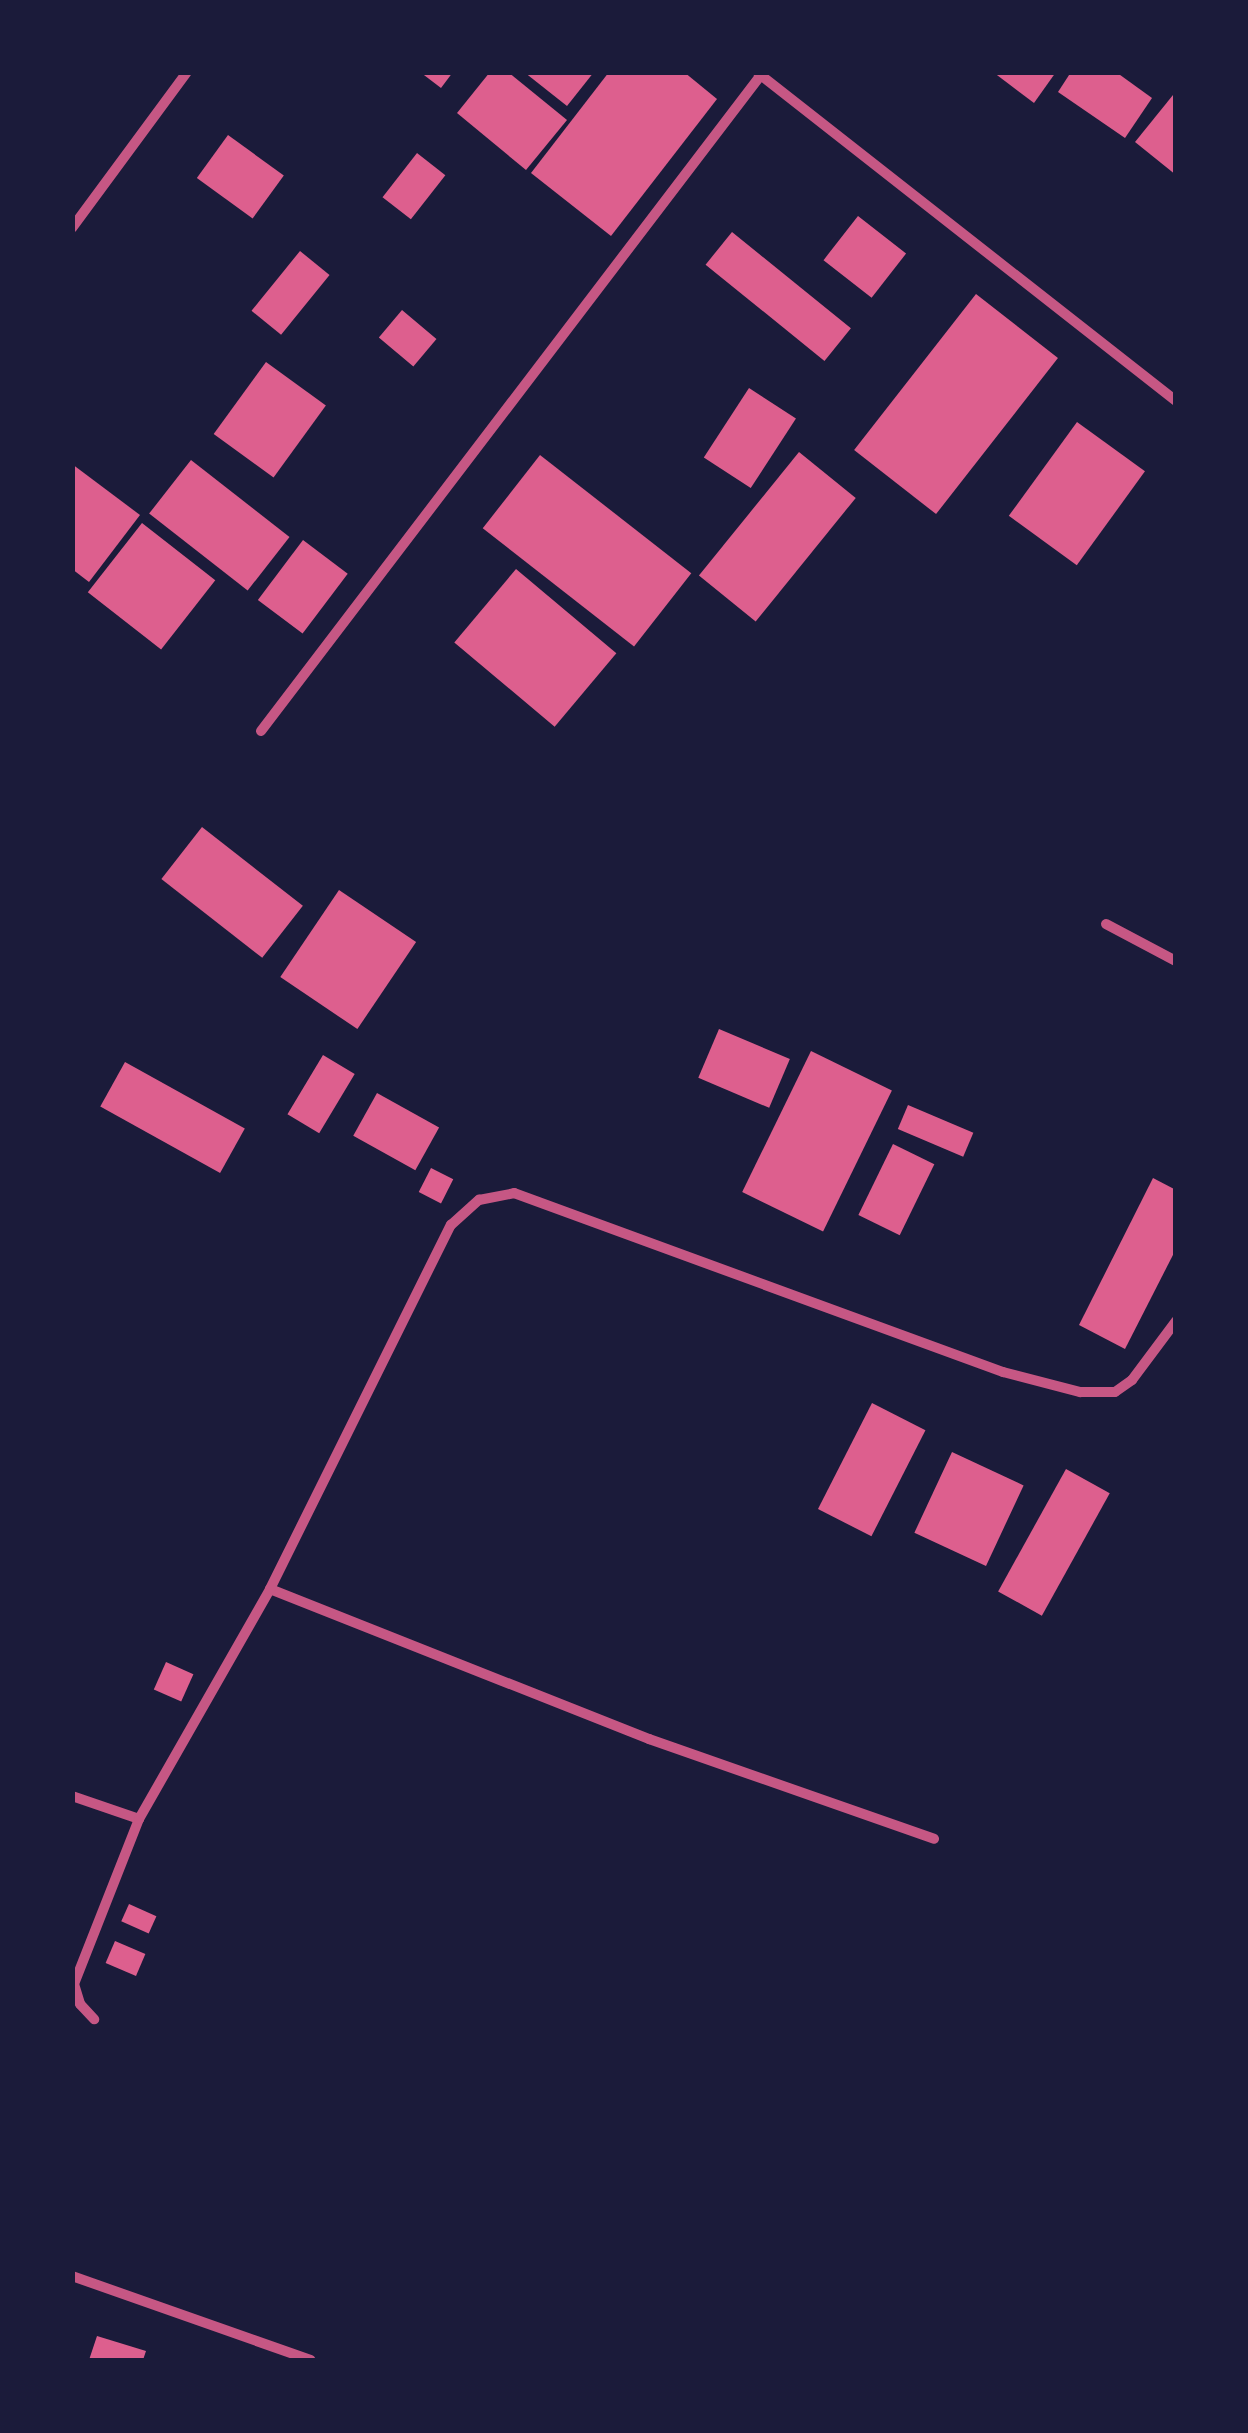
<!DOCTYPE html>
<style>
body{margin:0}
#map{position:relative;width:1248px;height:2433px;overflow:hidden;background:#1b1b3a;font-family:"Work Sans",sans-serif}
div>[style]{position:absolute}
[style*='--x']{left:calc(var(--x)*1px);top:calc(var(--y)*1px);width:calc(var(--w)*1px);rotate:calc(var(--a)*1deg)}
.building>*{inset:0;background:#dd5f8e;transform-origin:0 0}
.minor>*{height:10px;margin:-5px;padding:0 5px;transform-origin:5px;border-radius:5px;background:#c65784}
span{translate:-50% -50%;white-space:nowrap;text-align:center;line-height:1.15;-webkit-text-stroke:9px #1b1b3a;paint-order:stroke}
.frame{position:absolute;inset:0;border:75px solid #1b1b3a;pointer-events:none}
</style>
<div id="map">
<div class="building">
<i style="clip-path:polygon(420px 72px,453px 72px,441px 88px)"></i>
<i style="clip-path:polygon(490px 72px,508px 72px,567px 120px,526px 170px,457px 113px)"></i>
<i style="clip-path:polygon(524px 72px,594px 72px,567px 106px)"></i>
<i style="clip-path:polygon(609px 72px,684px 72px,717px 99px,611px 236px,531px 173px)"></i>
<i style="clip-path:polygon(993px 72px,1056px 72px,1034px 103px)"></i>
<i style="clip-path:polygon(1071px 72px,1116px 72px,1152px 98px,1125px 138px,1058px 92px)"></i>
<i style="clip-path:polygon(1173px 95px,1176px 97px,1176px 175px,1135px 142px)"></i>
<i style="left:228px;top:135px;width:69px;height:53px;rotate:36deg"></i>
<i style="left:417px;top:153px;width:36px;height:56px;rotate:38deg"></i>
<i style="left:858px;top:216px;width:61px;height:56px;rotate:38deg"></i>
<i style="left:732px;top:232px;width:153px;height:42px;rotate:39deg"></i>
<i style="left:300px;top:251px;width:38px;height:77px;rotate:39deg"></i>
<i style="left:976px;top:294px;width:104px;height:198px;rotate:38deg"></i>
<i style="left:402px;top:310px;width:45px;height:36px;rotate:40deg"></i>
<i style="left:266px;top:362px;width:74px;height:89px;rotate:36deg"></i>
<i style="left:749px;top:388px;width:56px;height:83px;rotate:33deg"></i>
<i style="left:1077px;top:422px;width:84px;height:116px;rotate:36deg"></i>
<i style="left:799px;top:452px;width:73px;height:159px;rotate:39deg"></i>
<i style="left:540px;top:455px;width:192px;height:93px;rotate:38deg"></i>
<i style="left:191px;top:460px;width:125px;height:68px;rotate:38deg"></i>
<i style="clip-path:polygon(72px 464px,140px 515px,89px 582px,72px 569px)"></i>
<i style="left:142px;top:523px;width:93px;height:88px;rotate:38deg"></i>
<i style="left:303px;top:540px;width:56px;height:75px;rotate:37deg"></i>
<i style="left:516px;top:569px;width:131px;height:96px;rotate:40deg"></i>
<i style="left:202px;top:827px;width:128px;height:66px;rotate:38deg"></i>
<i style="left:339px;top:890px;width:93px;height:105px;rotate:34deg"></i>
<i style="left:719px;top:1029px;width:77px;height:53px;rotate:23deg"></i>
<i style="left:811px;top:1051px;width:90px;height:157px;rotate:26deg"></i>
<i style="left:323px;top:1055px;width:37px;height:69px;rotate:31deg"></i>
<i style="left:125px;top:1062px;width:137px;height:51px;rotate:29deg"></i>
<i style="left:377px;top:1093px;width:71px;height:49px;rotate:29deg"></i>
<i style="left:908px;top:1105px;width:71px;height:26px;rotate:23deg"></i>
<i style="left:893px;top:1144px;width:46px;height:79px;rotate:26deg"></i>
<i style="left:431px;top:1168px;width:25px;height:27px;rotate:27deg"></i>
<i style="clip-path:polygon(1153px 1178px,1176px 1190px,1176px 1249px,1125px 1349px,1079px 1325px)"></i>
<i style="left:872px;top:1403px;width:60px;height:119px;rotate:27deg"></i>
<i style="left:952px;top:1452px;width:79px;height:89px;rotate:25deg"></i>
<i style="left:1066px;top:1469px;width:50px;height:140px;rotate:29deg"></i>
<i style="left:166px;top:1662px;width:30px;height:30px;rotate:24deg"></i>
<i style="left:129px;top:1904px;width:30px;height:19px;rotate:24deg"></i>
<i style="left:115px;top:1941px;width:33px;height:24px;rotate:23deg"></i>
<i style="clip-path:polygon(97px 2336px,146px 2351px,143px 2360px,89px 2360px)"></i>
</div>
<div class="minor">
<i style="--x:758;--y:73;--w:531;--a:38.12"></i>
<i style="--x:72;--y:228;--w:194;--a:-53.6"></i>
<i style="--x:261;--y:731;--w:825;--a:-52.69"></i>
<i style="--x:1106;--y:924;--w:79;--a:27.9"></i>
<i style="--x:270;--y:1589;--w:408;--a:21.6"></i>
<i style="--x:649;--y:1739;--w:302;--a:19.3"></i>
<i style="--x:72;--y:1796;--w:71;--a:18.9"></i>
<i style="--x:139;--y:1819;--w:177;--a:111.5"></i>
<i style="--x:74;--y:1984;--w:21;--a:73"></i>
<i style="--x:80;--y:2004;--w:21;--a:47"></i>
<i style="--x:139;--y:1819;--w:265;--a:-60.3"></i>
<i style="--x:270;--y:1589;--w:407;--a:-63.6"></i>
<i style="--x:451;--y:1225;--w:38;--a:-42"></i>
<i style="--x:479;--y:1200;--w:36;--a:-11"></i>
<i style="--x:514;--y:1193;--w:521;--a:20.11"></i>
<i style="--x:1003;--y:1372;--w:80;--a:14.6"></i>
<i style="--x:1080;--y:1392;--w:35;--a:0"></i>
<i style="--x:1115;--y:1392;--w:21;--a:-35"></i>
<i style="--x:1132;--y:1380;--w:74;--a:-53.3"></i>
<i style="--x:72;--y:2276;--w:253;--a:19.4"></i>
</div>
<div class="frame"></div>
</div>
